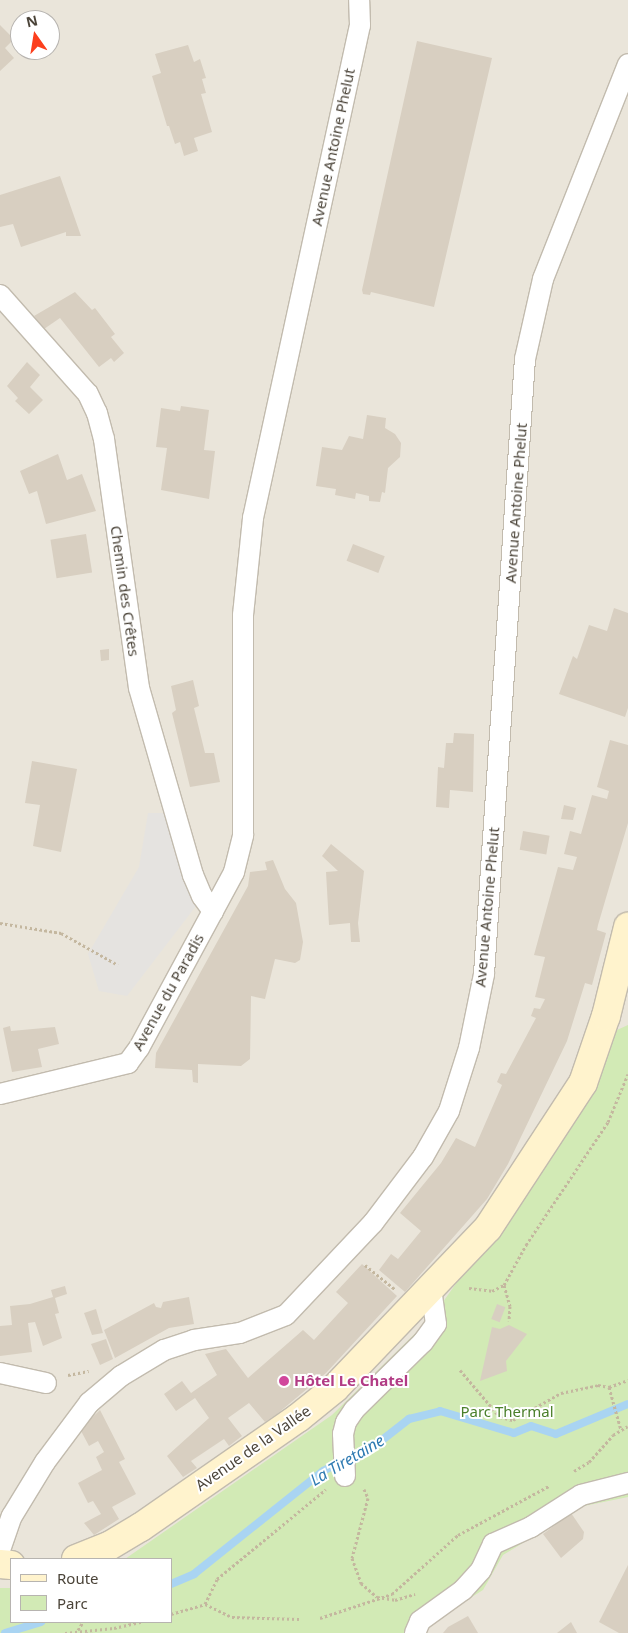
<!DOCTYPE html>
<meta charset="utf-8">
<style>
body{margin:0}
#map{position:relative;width:628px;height:1633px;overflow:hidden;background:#f6f3ec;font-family:"Noto Sans",sans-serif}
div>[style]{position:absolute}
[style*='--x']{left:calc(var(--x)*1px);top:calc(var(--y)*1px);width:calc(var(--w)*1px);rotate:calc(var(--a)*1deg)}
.residential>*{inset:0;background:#eae5da}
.green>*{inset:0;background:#d2eab5}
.parking>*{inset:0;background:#e5e3e0}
.stream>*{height:8px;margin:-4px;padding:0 4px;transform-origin:4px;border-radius:4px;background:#a9d4f2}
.building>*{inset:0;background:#d8cfc1;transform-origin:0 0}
.path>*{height:3px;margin-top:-1.5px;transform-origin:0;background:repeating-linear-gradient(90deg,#c4b79f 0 2.5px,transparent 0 5px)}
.roads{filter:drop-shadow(1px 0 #c2bbae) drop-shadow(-1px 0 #c2bbae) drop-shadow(0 1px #c2bbae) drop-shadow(0 -1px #c2bbae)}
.street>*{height:20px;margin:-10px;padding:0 10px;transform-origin:10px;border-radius:10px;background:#fff}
.secondary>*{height:28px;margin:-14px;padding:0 14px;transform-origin:14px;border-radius:14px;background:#fff3cd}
.dots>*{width:14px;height:14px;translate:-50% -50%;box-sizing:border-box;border:2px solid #fff;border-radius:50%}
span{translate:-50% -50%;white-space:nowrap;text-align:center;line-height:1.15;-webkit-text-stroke:4px #fff;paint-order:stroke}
.street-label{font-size:15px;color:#4b4439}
.hotel-label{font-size:15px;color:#b23c85;font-weight:700}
.left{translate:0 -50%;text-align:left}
.park-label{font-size:15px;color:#4a7f2a}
.water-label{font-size:16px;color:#2e7ab2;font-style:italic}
.legend{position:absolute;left:10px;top:1558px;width:162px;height:65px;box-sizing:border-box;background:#fff;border:1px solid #b7b4b0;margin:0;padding:6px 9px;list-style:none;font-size:15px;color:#4b4439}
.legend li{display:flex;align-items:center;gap:10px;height:25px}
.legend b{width:25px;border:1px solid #b7b4b0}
.north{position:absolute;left:10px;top:10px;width:50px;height:50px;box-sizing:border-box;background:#fff;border:1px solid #b7b4b0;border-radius:50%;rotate:347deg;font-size:14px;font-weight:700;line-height:20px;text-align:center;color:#4b4439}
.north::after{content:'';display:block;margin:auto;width:18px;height:22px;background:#fc3f1d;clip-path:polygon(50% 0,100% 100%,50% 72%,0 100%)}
</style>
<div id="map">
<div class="residential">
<i style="clip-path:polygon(evenodd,0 0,628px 0,628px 1633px,0 1633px,0 0,20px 20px,50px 20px,50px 50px,20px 50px,20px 20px,0 0,11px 1559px,171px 1559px,171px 1622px,11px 1622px,11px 1559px)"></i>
</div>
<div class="green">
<i style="clip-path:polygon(628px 1025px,628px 1497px,584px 1506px,503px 1555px,483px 1590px,425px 1626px,422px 1633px,0 1633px,0 1588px,11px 1588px,11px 1622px,171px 1622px,171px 1559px,125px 1559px,332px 1415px,433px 1316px,550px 1151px,617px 1030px)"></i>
</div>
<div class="parking">
<i style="clip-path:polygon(148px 813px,163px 813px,196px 906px,127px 996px,99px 991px,88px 954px,139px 867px)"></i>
</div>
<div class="stream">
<i style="--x:171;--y:1584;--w:25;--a:-23"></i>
<i style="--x:194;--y:1574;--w:165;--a:-38.6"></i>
<i style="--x:323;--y:1471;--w:60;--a:-26.6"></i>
<i style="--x:377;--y:1444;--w:41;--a:-38"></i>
<i style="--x:409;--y:1419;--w:32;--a:-14"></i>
<i style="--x:440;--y:1411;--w:77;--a:16.6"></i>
<i style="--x:514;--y:1433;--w:18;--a:-22"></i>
<i style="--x:531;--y:1426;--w:26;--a:18"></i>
<i style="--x:556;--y:1434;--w:78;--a:-22.6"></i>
<i style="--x:5;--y:1633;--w:38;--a:-17"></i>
</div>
<div class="building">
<i style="clip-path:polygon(0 25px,14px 39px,5px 48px,14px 58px,0 71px)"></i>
<i style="clip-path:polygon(417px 41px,492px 58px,434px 307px,371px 292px,370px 295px,363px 294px,362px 290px)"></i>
<i style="clip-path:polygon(188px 45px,194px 62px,200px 59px,206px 78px,202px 79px,206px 93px,201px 94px,212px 132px,194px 138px,198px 151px,184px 156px,180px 142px,175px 144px,169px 126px,167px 126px,152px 76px,161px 73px,155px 54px)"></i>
<i style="clip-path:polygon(60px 176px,81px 236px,66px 236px,66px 232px,21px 247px,13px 224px,0 227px,0 195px)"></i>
<i style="clip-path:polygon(75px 292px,92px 310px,95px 308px,115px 334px,111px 337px,124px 353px,114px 362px,111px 358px,99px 367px,60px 318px,44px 329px,34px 316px)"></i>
<i style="clip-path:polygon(27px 362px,40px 375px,30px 387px,43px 400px,29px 414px,15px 401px,18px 398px,7px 386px)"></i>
<i style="clip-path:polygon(181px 406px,209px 410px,204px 450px,215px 451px,209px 499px,161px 490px,167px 448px,156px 447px,161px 408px,180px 411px)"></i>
<i style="clip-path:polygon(367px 415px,386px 418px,385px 428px,395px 434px,401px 443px,400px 457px,388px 468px,385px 493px,382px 492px,380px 502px,369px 501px,369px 496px,356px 493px,355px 499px,335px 495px,336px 489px,316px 486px,322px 447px,342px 450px,349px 436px,363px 439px)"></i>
<i style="clip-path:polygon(58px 454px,67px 480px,82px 474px,96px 511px,46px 524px,37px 491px,29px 494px,20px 471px)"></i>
<i style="left:86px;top:534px;width:39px;height:36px;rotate:81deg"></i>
<i style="left:353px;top:544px;width:34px;height:18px;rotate:21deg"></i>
<i style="clip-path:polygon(614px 608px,628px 613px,628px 708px,625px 717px,559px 694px,573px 656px,577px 659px,589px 625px,607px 631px)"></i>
<i style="clip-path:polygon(109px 649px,109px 660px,101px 661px,100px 650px)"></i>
<i style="clip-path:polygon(193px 680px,199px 706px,194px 708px,205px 753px,214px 753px,220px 782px,190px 787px,172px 713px,176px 710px,171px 686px)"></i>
<i style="clip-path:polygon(454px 733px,474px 734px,473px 792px,450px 790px,449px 808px,436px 807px,438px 767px,444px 768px,446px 743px,453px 743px)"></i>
<i style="clip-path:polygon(610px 740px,628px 745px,628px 823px,598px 925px,597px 930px,606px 933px,592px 985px,585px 983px,567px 1041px,508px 1164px,487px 1199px,405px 1292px,379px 1270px,391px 1254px,398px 1259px,421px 1231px,400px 1213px,441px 1163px,456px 1138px,475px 1147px,502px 1085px,497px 1082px,501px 1073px,506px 1074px,536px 1018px,531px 1016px,534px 1008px,540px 1009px,545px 999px,535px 997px,545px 957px,534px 955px,558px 867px,573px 870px,577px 857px,564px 854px,570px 831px,581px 834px,592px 795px,607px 799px,609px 791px,597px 787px)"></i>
<i style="clip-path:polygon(32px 761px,77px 769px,61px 852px,33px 846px,40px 805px,25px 803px)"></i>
<i style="clip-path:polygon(564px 805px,576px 808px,573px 820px,561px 819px)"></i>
<i style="left:523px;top:831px;width:27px;height:19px;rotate:10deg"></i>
<i style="clip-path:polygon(331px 844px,364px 871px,358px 923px,360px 942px,351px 942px,350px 923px,329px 925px,326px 872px,338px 871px,322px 856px)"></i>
<i style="clip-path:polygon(273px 860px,285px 889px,296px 903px,303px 942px,300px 960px,295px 963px,275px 959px,265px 999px,251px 996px,250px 1059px,241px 1066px,198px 1064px,198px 1083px,193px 1082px,192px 1070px,155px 1068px,156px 1053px,248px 886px,250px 872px,267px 870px,265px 862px)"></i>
<i style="clip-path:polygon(10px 1026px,11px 1031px,55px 1027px,59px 1044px,38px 1049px,42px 1067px,12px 1072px,3px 1028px)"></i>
<i style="clip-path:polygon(362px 1264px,397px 1296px,326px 1373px,277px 1414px,265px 1422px,249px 1403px,228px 1418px,242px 1436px,229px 1446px,224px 1439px,191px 1461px,197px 1468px,183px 1477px,167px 1456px,209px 1418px,195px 1398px,176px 1411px,164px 1394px,182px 1381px,191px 1393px,217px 1375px,205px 1354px,226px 1349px,248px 1378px,303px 1330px,314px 1340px,348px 1303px,336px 1292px)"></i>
<i style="clip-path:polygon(65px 1286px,67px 1294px,55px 1298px,59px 1313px,55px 1314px,62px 1338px,43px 1346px,35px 1322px,28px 1323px,32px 1352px,0 1356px,0 1326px,12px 1325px,10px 1306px,30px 1304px,53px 1297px,51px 1290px)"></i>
<i style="clip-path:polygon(189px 1297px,194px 1324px,169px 1328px,115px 1358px,104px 1330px,154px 1303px,156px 1307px,161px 1308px,163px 1302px)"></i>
<i style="left:497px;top:1304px;width:9px;height:16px;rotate:21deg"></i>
<i style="clip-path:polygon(96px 1309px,103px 1333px,92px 1335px,84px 1313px)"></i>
<i style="clip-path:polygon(509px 1325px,527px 1334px,506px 1361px,507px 1371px,480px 1381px,492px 1327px,500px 1329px)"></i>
<i style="clip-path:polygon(106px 1339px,113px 1359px,100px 1365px,91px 1344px)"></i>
<i style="clip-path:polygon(100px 1410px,125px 1459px,119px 1462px,136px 1494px,112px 1507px,119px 1519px,94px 1535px,84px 1523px,101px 1514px,93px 1501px,88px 1503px,78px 1483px,102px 1470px,96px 1457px,104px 1452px,98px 1441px,89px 1446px,80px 1429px)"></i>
<i style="clip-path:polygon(571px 1513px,584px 1532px,583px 1539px,561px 1558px,543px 1534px)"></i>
<i style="clip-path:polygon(628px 1565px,628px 1633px,619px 1633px,599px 1622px)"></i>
<i style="clip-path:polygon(468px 1616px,478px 1633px,443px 1633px,448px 1627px)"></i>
<i style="clip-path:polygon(571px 1622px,577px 1633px,557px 1633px)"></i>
</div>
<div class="path">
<i style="--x:0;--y:923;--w:62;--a:9.3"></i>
<i style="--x:61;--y:933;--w:65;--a:29.3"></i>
<i style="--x:365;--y:1265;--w:38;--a:39"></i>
<i style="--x:504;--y:1285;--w:22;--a:74"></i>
<i style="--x:510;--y:1306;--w:15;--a:94"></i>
<i style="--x:469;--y:1288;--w:23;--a:7"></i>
<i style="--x:492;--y:1291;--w:13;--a:-27"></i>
<i style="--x:504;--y:1285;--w:46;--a:-61.2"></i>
<i style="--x:526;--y:1245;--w:148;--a:-56.3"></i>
<i style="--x:608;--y:1122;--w:52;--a:-67.4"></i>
<i style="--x:460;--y:1370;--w:62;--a:49.6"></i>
<i style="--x:500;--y:1417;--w:13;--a:13"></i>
<i style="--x:513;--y:1420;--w:55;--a:-29.4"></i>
<i style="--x:561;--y:1393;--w:38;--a:-12"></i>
<i style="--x:598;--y:1385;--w:11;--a:10"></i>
<i style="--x:609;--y:1387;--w:20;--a:-20"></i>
<i style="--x:68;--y:1375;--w:21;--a:-11"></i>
<i style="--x:609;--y:1387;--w:45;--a:74.4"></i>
<i style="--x:574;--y:1471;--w:17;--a:-31"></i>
<i style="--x:589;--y:1462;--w:36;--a:-48"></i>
<i style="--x:613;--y:1435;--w:17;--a:-31"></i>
<i style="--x:364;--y:1489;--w:10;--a:66"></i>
<i style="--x:368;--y:1498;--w:62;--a:104.9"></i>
<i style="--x:352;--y:1558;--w:27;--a:70"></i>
<i style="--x:361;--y:1583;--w:21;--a:41"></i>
<i style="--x:377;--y:1597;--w:18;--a:9"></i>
<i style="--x:395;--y:1600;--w:21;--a:-17"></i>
<i style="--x:205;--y:1604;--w:30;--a:26"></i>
<i style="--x:232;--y:1617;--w:67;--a:1.7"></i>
<i style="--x:171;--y:1614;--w:35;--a:-16"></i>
<i style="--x:205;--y:1604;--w:28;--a:-64"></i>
<i style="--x:217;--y:1579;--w:141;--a:-39.5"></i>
<i style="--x:320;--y:1618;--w:76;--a:-18.4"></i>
<i style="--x:392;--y:1594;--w:89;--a:-41.8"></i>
<i style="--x:458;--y:1535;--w:103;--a:-28.3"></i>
<i style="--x:78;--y:1630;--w:9;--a:-58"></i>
<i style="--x:65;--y:1633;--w:49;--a:-5.8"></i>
<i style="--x:114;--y:1628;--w:28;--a:-13"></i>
</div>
<div class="roads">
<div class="street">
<i style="--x:0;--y:295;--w:132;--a:48.4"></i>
<i style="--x:88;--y:394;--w:21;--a:65"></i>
<i style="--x:97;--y:413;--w:27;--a:75"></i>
<i style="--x:104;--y:439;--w:251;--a:82"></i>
<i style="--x:139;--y:688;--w:195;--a:73.9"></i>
<i style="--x:193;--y:875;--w:23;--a:67"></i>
<i style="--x:202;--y:896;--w:19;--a:54"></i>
<i style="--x:0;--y:1094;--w:132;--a:-13.6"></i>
<i style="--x:128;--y:1063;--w:19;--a:-54"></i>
<i style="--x:139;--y:1048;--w:200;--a:-61.6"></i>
<i style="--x:234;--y:872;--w:38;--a:-76"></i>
<i style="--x:243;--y:835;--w:220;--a:-90"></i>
<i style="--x:243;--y:615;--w:98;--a:-84.1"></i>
<i style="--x:253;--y:518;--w:504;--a:-77.75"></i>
<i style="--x:360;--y:25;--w:25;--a:-92"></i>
<i style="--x:0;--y:1373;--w:47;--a:12.3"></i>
<i style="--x:345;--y:1476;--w:42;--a:-92.7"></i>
<i style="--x:343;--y:1434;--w:12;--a:-76"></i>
<i style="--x:346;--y:1422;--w:14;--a:-56"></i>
<i style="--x:354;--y:1410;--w:97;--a:-44.6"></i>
<i style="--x:423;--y:1342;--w:22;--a:-54"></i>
<i style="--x:436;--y:1324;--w:35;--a:-98"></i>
<i style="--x:0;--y:1550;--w:36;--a:-71"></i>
<i style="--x:12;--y:1516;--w:63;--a:-58.6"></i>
<i style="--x:45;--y:1462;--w:74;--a:-53.3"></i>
<i style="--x:89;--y:1403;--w:42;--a:-40.2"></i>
<i style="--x:121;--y:1376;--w:50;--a:-31.2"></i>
<i style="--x:164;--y:1350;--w:32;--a:-18"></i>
<i style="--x:194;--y:1340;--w:47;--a:-8.7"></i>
<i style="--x:240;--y:1333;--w:49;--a:-21.4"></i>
<i style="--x:286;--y:1315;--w:127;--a:-46.6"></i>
<i style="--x:373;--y:1223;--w:83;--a:-52.9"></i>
<i style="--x:423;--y:1157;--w:53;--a:-60.5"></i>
<i style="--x:449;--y:1111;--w:66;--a:-72.4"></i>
<i style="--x:469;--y:1048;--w:76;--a:-78.5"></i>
<i style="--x:484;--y:974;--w:616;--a:-86.19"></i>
<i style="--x:525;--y:359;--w:82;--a:-77.3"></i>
<i style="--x:543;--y:279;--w:231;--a:-68.4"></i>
<i style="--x:415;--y:1633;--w:13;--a:-67"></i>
<i style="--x:420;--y:1621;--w:53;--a:-35.8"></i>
<i style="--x:463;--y:1590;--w:27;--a:-48"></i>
<i style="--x:481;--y:1570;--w:29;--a:-65"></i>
<i style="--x:493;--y:1544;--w:42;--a:-24.1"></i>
<i style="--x:531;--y:1527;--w:59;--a:-32.6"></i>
<i style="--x:581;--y:1495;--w:49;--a:-14.3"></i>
</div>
<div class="secondary">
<i style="--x:76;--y:1559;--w:35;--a:-22"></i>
<i style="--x:109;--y:1546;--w:37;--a:-31"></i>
<i style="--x:141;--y:1527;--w:191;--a:-34.8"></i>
<i style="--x:298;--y:1418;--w:48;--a:-39"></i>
<i style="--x:335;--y:1388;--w:221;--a:-46.3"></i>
<i style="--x:488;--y:1228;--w:173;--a:-56.8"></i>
<i style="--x:583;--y:1083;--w:71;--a:-71.1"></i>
<i style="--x:606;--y:1016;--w:92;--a:-76.1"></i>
<i style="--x:0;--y:1564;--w:11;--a:5"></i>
</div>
</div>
<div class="dots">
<i style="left:284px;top:1381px;background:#d1479c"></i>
</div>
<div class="street-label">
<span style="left:333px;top:147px;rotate:-78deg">Avenue Antoine Phelut</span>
<span style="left:516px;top:503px;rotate:-86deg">Avenue Antoine Phelut</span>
<span style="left:125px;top:591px;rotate:82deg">Chemin des Crêtes</span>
<span style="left:487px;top:907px;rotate:-85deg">Avenue Antoine Phelut</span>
<span style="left:168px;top:992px;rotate:-61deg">Avenue du Paradis</span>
<span style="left:253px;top:1448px;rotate:-35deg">Avenue de la Vallée</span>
</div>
<div class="hotel-label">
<span class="left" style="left:294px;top:1381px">Hôtel Le Chatel</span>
</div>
<div class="park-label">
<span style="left:507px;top:1412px">Parc Thermal</span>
</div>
<div class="water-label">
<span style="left:347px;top:1460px;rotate:-31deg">La Tiretaine</span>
</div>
<ul class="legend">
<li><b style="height:6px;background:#fff3cd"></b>Route</li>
<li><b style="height:14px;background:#d2eab5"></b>Parc</li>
</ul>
<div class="north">N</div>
</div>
